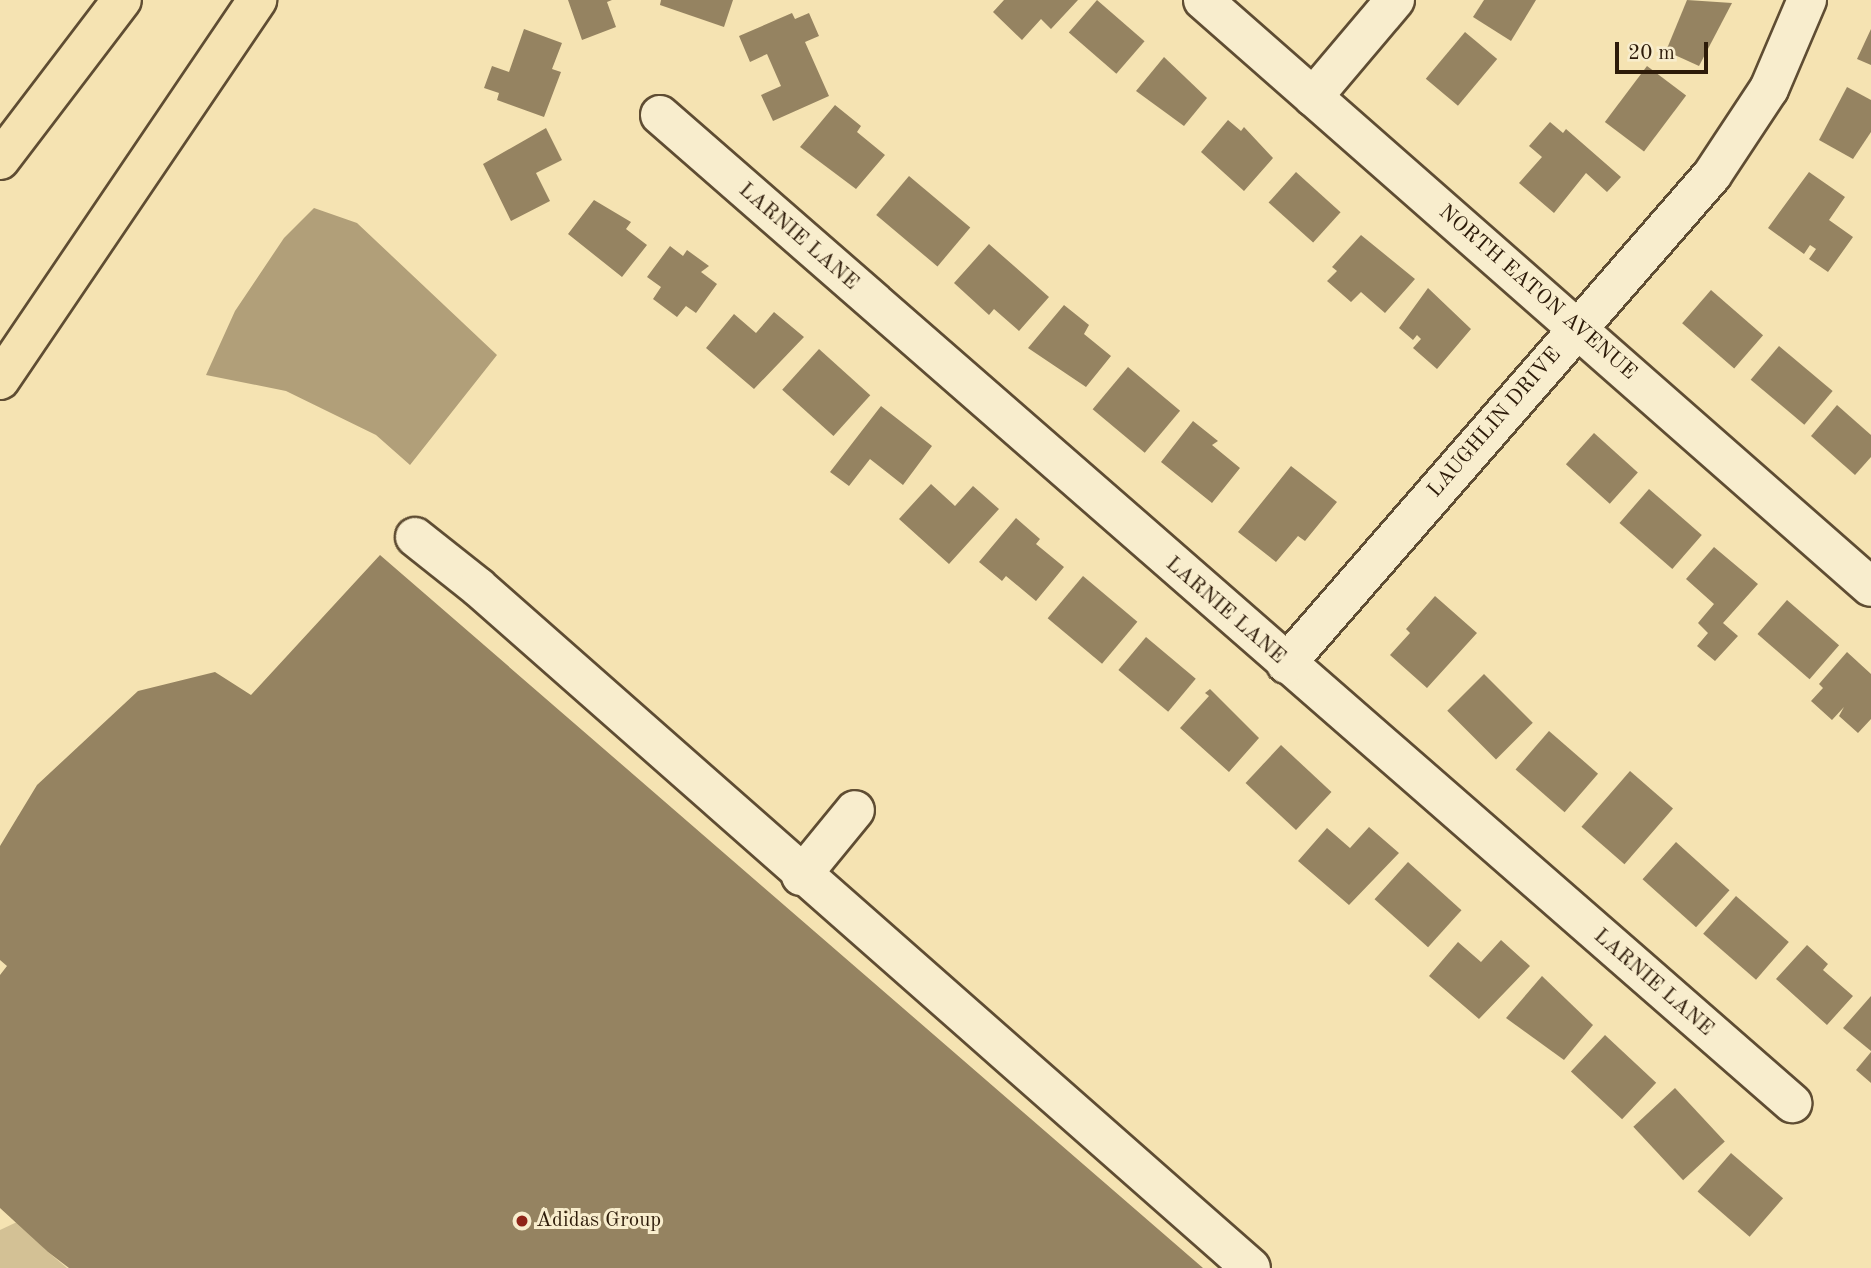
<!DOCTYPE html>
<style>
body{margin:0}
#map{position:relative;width:1871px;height:1268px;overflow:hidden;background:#f5e3b2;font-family:"Old Standard TT",serif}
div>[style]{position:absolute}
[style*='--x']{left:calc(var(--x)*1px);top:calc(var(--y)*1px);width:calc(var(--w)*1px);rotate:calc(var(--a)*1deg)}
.green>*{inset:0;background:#d3c195}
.water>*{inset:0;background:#b19f79}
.building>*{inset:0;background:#958361;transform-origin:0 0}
.roads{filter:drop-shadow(2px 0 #5f4d33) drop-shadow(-2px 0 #5f4d33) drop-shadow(0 2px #5f4d33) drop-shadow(0 -2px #5f4d33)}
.minor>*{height:38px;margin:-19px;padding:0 19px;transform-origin:19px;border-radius:19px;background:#f8edcd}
.highway>*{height:38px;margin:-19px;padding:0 19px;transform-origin:19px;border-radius:19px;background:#f5e3b2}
.dots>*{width:19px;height:19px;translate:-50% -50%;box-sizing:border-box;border:4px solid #f8edcd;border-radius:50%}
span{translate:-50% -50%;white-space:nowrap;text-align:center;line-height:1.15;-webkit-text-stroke:6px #f8edcd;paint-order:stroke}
.street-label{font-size:21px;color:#2d1b09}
.poi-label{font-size:21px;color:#2d1b09}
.left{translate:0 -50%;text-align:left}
.scale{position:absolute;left:1615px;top:42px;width:93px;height:32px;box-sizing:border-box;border:4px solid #2d1b09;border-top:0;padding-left:9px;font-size:21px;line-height:24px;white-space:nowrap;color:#2d1b09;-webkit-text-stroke:5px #f8edcd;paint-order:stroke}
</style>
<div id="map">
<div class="green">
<i style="clip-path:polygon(17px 1222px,48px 1252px,67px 1268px,0 1268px,0 1230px)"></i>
</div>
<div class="water">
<i style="clip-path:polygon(314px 208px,357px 223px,497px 355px,410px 465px,376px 435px,286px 391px,206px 375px,235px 311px,284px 238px)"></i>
</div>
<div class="building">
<i style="clip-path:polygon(568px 0,612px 0,607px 2px,616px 27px,582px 40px)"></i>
<i style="clip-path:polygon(661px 0,733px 0,724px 27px,660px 5px)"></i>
<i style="clip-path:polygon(1004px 0,1078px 0,1051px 29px,1041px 19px,1022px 40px,993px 12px)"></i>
<i style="left:1097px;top:0;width:63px;height:43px;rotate:41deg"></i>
<i style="clip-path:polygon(1484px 0,1536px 0,1511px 41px,1473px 17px)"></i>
<i style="clip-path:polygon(1687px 0,1732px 3px,1699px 66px,1666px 51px)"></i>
<i style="clip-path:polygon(792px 13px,795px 19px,809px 13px,819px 36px,805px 42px,829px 96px,773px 121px,761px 95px,781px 86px,767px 54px,750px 62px,739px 36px)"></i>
<i style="clip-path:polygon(524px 29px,562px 43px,552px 69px,561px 72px,544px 117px,497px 100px,499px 93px,484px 88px,492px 66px,509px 72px)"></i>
<i style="clip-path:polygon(1871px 29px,1871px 65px,1857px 59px)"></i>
<i style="left:1465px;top:32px;width:42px;height:61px;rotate:40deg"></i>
<i style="clip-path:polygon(1164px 57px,1207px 98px,1184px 126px,1136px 91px)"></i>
<i style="left:1647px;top:66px;width:49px;height:70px;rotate:37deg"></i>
<i style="clip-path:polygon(1847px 87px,1871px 100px,1871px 132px,1853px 159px,1819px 140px)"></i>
<i style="clip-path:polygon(835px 105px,861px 126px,857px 132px,885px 155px,856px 189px,800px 147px)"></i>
<i style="clip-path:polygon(1228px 120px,1241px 131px,1244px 127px,1273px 158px,1244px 191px,1201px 152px)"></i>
<i style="clip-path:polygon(1550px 122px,1563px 133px,1566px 129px,1621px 177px,1607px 192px,1586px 173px,1554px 213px,1519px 183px,1542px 157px,1529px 146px)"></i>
<i style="clip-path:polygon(546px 128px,562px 160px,536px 173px,550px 201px,511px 221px,483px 164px)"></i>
<i style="left:1296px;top:172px;width:60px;height:41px;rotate:42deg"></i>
<i style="clip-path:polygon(1809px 172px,1845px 197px,1829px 220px,1853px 237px,1828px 272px,1809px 259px,1816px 249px,1810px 245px,1804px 254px,1768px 228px)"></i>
<i style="left:909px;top:176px;width:80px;height:51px;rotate:40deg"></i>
<i style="clip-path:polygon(594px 200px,631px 222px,626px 229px,647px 245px,622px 277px,568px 234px)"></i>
<i style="clip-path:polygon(1361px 235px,1415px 279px,1385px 313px,1361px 292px,1351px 302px,1327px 281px,1337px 271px,1332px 267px)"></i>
<i style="clip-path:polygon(989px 244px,1049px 297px,1019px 331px,994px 309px,989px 315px,954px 283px)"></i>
<i style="clip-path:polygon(670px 246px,683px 256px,687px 250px,709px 266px,701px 272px,717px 284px,696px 313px,686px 306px,677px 317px,653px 299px,661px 287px,647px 277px)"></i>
<i style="clip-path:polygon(1428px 288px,1471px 329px,1437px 369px,1413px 348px,1421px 339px,1417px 335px,1413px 340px,1399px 328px)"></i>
<i style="left:1711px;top:290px;width:69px;height:44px;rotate:41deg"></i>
<i style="clip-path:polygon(1064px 305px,1089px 325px,1084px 334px,1111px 356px,1086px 387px,1028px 348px)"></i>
<i style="clip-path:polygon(774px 312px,804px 337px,754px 389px,706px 348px,734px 314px,756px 333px)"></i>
<i style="left:1779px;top:346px;width:70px;height:44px;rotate:40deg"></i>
<i style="left:819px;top:349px;width:69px;height:55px;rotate:42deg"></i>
<i style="left:1128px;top:367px;width:68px;height:55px;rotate:40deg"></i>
<i style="clip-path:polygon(1837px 405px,1871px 435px,1871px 457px,1855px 475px,1811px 436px)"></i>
<i style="clip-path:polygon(881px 406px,932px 446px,903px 485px,870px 459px,849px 486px,830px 472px)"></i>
<i style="clip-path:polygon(1193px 421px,1218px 441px,1212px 445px,1240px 468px,1212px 503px,1161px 462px)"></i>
<i style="left:1594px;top:433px;width:59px;height:42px;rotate:42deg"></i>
<i style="clip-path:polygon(1291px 466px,1337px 502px,1305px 541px,1298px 536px,1276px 562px,1238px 532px)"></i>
<i style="clip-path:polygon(931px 484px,955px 506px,973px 486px,999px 509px,949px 564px,899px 519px)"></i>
<i style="left:1649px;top:489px;width:70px;height:45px;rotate:41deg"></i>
<i style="clip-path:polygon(1016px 518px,1040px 539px,1036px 544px,1064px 567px,1036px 601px,1006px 576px,1002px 581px,979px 562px)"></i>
<i style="clip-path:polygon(1714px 547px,1758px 584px,1723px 623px,1738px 636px,1715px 661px,1697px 646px,1708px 633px,1698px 623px,1714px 604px,1686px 579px)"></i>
<i style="clip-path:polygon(380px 555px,1203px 1268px,69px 1268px,48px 1252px,0 1208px,0 975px,7px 966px,0 960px,0 846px,37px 785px,138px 691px,215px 672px,251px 695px)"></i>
<i style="left:1083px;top:576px;width:71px;height:55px;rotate:40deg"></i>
<i style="clip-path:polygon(1435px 596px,1477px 633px,1427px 688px,1390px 655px,1410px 633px,1406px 629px)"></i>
<i style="left:1787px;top:600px;width:69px;height:45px;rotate:41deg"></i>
<i style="left:1146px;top:637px;width:65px;height:43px;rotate:40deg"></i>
<i style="clip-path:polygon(1847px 652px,1871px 674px,1871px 719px,1858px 733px,1839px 716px,1844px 707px,1832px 720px,1811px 701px,1823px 688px,1819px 684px)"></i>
<i style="left:1484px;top:674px;width:69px;height:52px;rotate:45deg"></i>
<i style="clip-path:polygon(1210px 689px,1259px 738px,1229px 772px,1180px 728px,1209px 696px,1205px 693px)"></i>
<i style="left:1549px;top:731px;width:65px;height:51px;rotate:41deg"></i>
<i style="left:1281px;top:745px;width:69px;height:52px;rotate:43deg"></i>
<i style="left:1630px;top:771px;width:57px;height:74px;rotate:41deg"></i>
<i style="clip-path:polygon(1369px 827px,1399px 853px,1349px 905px,1298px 861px,1327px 828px,1350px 848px)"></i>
<i style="left:1676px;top:842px;width:72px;height:50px;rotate:42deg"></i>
<i style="left:1408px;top:862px;width:72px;height:50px;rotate:42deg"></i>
<i style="left:1736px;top:896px;width:70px;height:50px;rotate:41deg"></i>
<i style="clip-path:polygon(1501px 940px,1530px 966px,1479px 1019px,1429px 976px,1458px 942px,1481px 962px)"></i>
<i style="clip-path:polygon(1807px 945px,1828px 964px,1823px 970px,1853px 996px,1827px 1025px,1776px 979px)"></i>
<i style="clip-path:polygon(1542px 976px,1593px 1025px,1564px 1060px,1506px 1018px)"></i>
<i style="clip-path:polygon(1871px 996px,1871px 1051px,1843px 1028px)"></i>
<i style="left:1605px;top:1035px;width:70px;height:50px;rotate:43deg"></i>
<i style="clip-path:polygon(1871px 1052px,1871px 1083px,1856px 1070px)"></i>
<i style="left:1675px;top:1088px;width:73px;height:57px;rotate:47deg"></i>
<i style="left:1731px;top:1153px;width:69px;height:51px;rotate:41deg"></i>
</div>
<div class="roads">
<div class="minor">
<i style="--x:1203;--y:0;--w:889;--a:41.31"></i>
<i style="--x:1313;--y:97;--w:127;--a:-49.8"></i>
<i style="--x:660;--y:115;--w:1503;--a:41.11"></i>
<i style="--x:415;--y:537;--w:80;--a:38.4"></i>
<i style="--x:478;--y:587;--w:1030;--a:41.38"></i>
<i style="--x:1286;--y:664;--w:649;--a:-48.94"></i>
<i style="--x:1712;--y:175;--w:103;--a:-56.5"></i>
<i style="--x:1769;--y:89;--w:97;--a:-66.9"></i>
<i style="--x:801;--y:876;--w:85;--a:-50.7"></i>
</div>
<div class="highway">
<i style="--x:0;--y:160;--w:201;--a:-52.7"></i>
<i style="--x:0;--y:380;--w:459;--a:-55.9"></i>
</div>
</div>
<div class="dots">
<i style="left:522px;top:1221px;background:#8f2418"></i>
</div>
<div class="street-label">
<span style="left:798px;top:237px;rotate:41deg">LARNIE LANE</span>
<span style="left:1537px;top:293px;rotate:41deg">NORTH EATON AVENUE</span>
<span style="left:1495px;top:423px;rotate:-49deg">LAUGHLIN DRIVE</span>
<span style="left:1225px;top:611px;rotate:41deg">LARNIE LANE</span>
<span style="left:1653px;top:983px;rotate:41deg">LARNIE LANE</span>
</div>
<div class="poi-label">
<span class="left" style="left:536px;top:1221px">Adidas Group</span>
</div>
<div class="scale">20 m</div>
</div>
